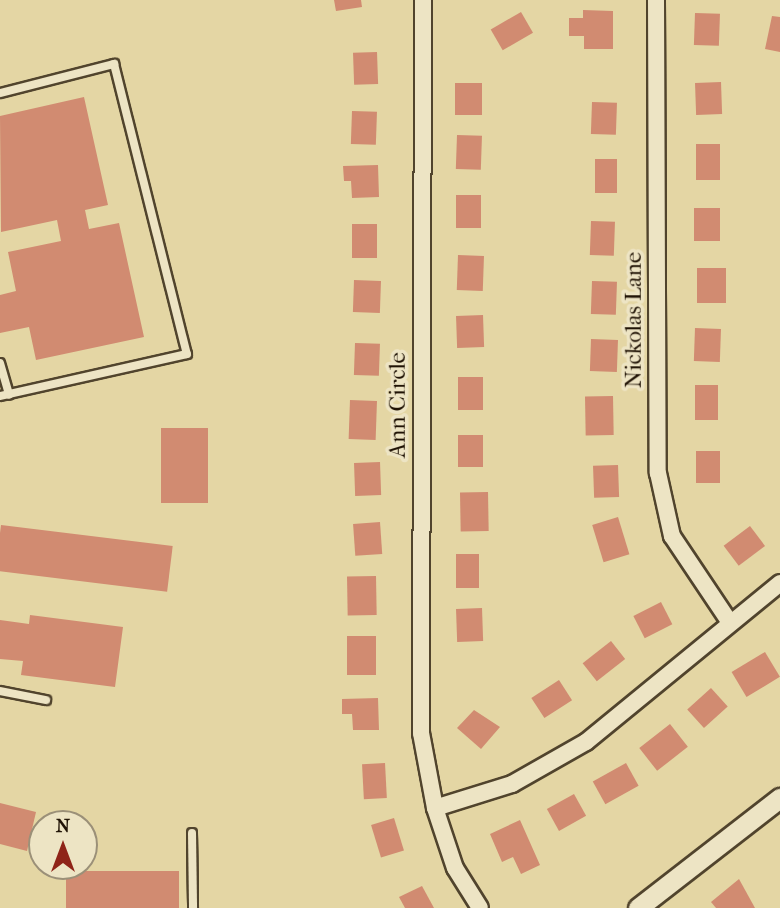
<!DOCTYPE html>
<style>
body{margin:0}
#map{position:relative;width:780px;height:908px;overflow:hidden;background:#e4d6a4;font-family:"IM FELL French Canon",serif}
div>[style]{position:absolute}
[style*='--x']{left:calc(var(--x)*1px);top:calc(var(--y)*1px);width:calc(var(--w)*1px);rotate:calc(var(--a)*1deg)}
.building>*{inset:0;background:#d18b71;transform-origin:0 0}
.roads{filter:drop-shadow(2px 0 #51442d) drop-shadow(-2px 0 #51442d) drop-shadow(0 2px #51442d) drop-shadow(0 -2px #51442d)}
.service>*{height:8px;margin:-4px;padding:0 4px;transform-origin:4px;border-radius:4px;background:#ede4c4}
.minor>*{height:16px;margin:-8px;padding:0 8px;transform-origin:8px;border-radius:8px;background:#ede4c4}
.tertiary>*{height:19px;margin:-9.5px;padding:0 9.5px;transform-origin:9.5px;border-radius:9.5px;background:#ede4c4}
span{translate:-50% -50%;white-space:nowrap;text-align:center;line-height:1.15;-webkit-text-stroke:7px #ede4c4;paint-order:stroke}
.street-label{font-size:23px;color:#201305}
.north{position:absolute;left:28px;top:810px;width:70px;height:70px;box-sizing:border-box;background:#ede4c4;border:2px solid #9b9078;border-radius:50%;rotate:0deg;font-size:19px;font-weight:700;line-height:28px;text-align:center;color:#201305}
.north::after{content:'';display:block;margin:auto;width:24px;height:32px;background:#8f2418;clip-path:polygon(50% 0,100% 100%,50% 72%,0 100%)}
</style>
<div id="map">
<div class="building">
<i style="clip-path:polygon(334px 0,361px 0,362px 7px,336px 11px)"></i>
<i style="clip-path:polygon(583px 10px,613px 11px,613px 49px,584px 49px,584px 36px,569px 36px,569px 18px,583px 18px)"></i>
<i style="left:521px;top:12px;width:24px;height:35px;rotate:60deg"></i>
<i style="left:695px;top:13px;width:25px;height:32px;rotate:2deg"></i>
<i style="clip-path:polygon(772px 16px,780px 17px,780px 52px,765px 49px)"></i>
<i style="left:377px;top:52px;width:32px;height:24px;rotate:88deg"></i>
<i style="left:721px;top:82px;width:32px;height:26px;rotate:88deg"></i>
<i style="left:455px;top:83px;width:27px;height:32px"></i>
<i style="clip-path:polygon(84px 97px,108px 205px,85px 210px,89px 229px,119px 223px,144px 337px,36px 360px,29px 327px,0 333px,0 295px,16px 291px,8px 252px,61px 241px,57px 220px,1px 232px,0 116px)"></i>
<i style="left:592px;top:102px;width:25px;height:32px;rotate:2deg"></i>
<i style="left:352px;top:111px;width:25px;height:33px;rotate:2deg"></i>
<i style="left:457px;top:135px;width:25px;height:34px;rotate:2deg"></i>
<i style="left:696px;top:144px;width:24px;height:36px"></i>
<i style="left:595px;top:159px;width:22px;height:34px"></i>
<i style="clip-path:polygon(378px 165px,379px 197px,352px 198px,351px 181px,344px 181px,343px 166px)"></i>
<i style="left:456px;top:195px;width:25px;height:33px"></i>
<i style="left:694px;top:208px;width:26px;height:33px"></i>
<i style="left:591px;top:221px;width:24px;height:34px;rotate:2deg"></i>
<i style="left:352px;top:224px;width:25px;height:34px"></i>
<i style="left:458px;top:255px;width:26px;height:35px;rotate:2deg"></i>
<i style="left:697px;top:268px;width:29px;height:35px"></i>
<i style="left:354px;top:280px;width:27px;height:32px;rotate:2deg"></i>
<i style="left:592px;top:281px;width:25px;height:33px;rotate:2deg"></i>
<i style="left:483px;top:315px;width:32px;height:27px;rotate:88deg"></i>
<i style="left:695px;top:328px;width:26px;height:33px;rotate:2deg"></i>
<i style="left:591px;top:339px;width:27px;height:32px;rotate:2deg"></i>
<i style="left:355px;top:343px;width:25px;height:32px;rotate:2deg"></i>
<i style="left:458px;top:377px;width:25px;height:33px"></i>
<i style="left:695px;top:385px;width:23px;height:35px"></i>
<i style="left:613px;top:396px;width:39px;height:28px;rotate:89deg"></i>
<i style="left:350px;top:400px;width:27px;height:39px;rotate:2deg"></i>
<i style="left:161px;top:428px;width:47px;height:75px"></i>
<i style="left:458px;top:435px;width:25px;height:32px"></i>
<i style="left:696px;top:451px;width:24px;height:32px"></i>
<i style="left:380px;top:462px;width:33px;height:26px;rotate:88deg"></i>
<i style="left:618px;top:465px;width:32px;height:25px;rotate:88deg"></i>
<i style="left:488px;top:492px;width:39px;height:28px;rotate:89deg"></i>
<i style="left:618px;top:517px;width:39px;height:27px;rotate:73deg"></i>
<i style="left:380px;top:522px;width:32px;height:27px;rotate:86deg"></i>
<i style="left:1px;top:525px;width:173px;height:46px;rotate:7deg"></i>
<i style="left:750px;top:526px;width:25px;height:33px;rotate:53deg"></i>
<i style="left:456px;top:554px;width:23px;height:34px"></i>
<i style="left:376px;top:576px;width:39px;height:29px;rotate:89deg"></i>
<i style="left:661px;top:602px;width:25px;height:31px;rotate:63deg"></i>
<i style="left:482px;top:608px;width:33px;height:26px;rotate:88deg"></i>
<i style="clip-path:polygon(30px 615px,123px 627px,115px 687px,21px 675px,23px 661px,0 659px,0 620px,29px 624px)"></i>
<i style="left:347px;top:636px;width:29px;height:39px"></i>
<i style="left:611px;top:641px;width:23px;height:36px;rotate:52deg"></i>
<i style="left:765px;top:652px;width:29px;height:39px;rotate:59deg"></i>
<i style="left:559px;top:680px;width:24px;height:33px;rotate:57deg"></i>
<i style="left:711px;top:688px;width:25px;height:32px;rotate:48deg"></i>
<i style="clip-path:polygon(378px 698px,379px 730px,353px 730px,352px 714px,342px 714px,342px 699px)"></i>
<i style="clip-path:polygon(474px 710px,500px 727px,481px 749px,457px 728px)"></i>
<i style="left:670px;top:724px;width:29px;height:39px;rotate:52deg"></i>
<i style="left:385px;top:763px;width:35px;height:23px;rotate:87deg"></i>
<i style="left:626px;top:763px;width:26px;height:38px;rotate:61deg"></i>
<i style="left:574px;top:794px;width:25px;height:31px;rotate:61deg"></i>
<i style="clip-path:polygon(0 803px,36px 812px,27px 851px,0 844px)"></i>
<i style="left:394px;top:818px;width:34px;height:24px;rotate:73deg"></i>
<i style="clip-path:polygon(520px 820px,540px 865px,521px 874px,513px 857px,502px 862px,490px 834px)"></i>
<i style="left:179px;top:871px;width:37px;height:113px;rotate:90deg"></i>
<i style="clip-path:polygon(739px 879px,755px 908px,716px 908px,711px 902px)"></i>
<i style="clip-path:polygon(422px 886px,434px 908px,405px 908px,399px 897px)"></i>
</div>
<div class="roads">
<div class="service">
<i style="--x:0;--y:93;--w:118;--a:-14.3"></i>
<i style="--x:114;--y:64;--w:299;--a:75.9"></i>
<i style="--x:187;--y:354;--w:192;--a:167.3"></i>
<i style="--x:0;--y:363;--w:33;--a:74"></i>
<i style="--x:0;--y:691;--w:47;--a:11.1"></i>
<i style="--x:192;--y:833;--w:75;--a:89.2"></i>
</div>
<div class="minor">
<i style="--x:423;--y:0;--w:733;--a:90.16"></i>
<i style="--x:421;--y:733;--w:76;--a:79.4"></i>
<i style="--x:435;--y:808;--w:63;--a:71.6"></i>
<i style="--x:455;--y:868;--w:47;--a:58"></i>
<i style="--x:656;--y:0;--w:473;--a:89.8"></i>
<i style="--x:658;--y:473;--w:65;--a:77.5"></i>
<i style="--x:672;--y:536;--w:102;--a:56.2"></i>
<i style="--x:435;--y:808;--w:81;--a:-17.3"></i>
<i style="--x:512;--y:784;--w:85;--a:-29.6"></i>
<i style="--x:586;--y:742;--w:251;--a:-39.3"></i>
</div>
<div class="tertiary">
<i style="--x:638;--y:908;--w:180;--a:-37.8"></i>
</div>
</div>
<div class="street-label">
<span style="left:634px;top:320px;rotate:-90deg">Nickolas Lane</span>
<span style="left:398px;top:405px;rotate:-90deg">Ann Circle</span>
</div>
<div class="north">N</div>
</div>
